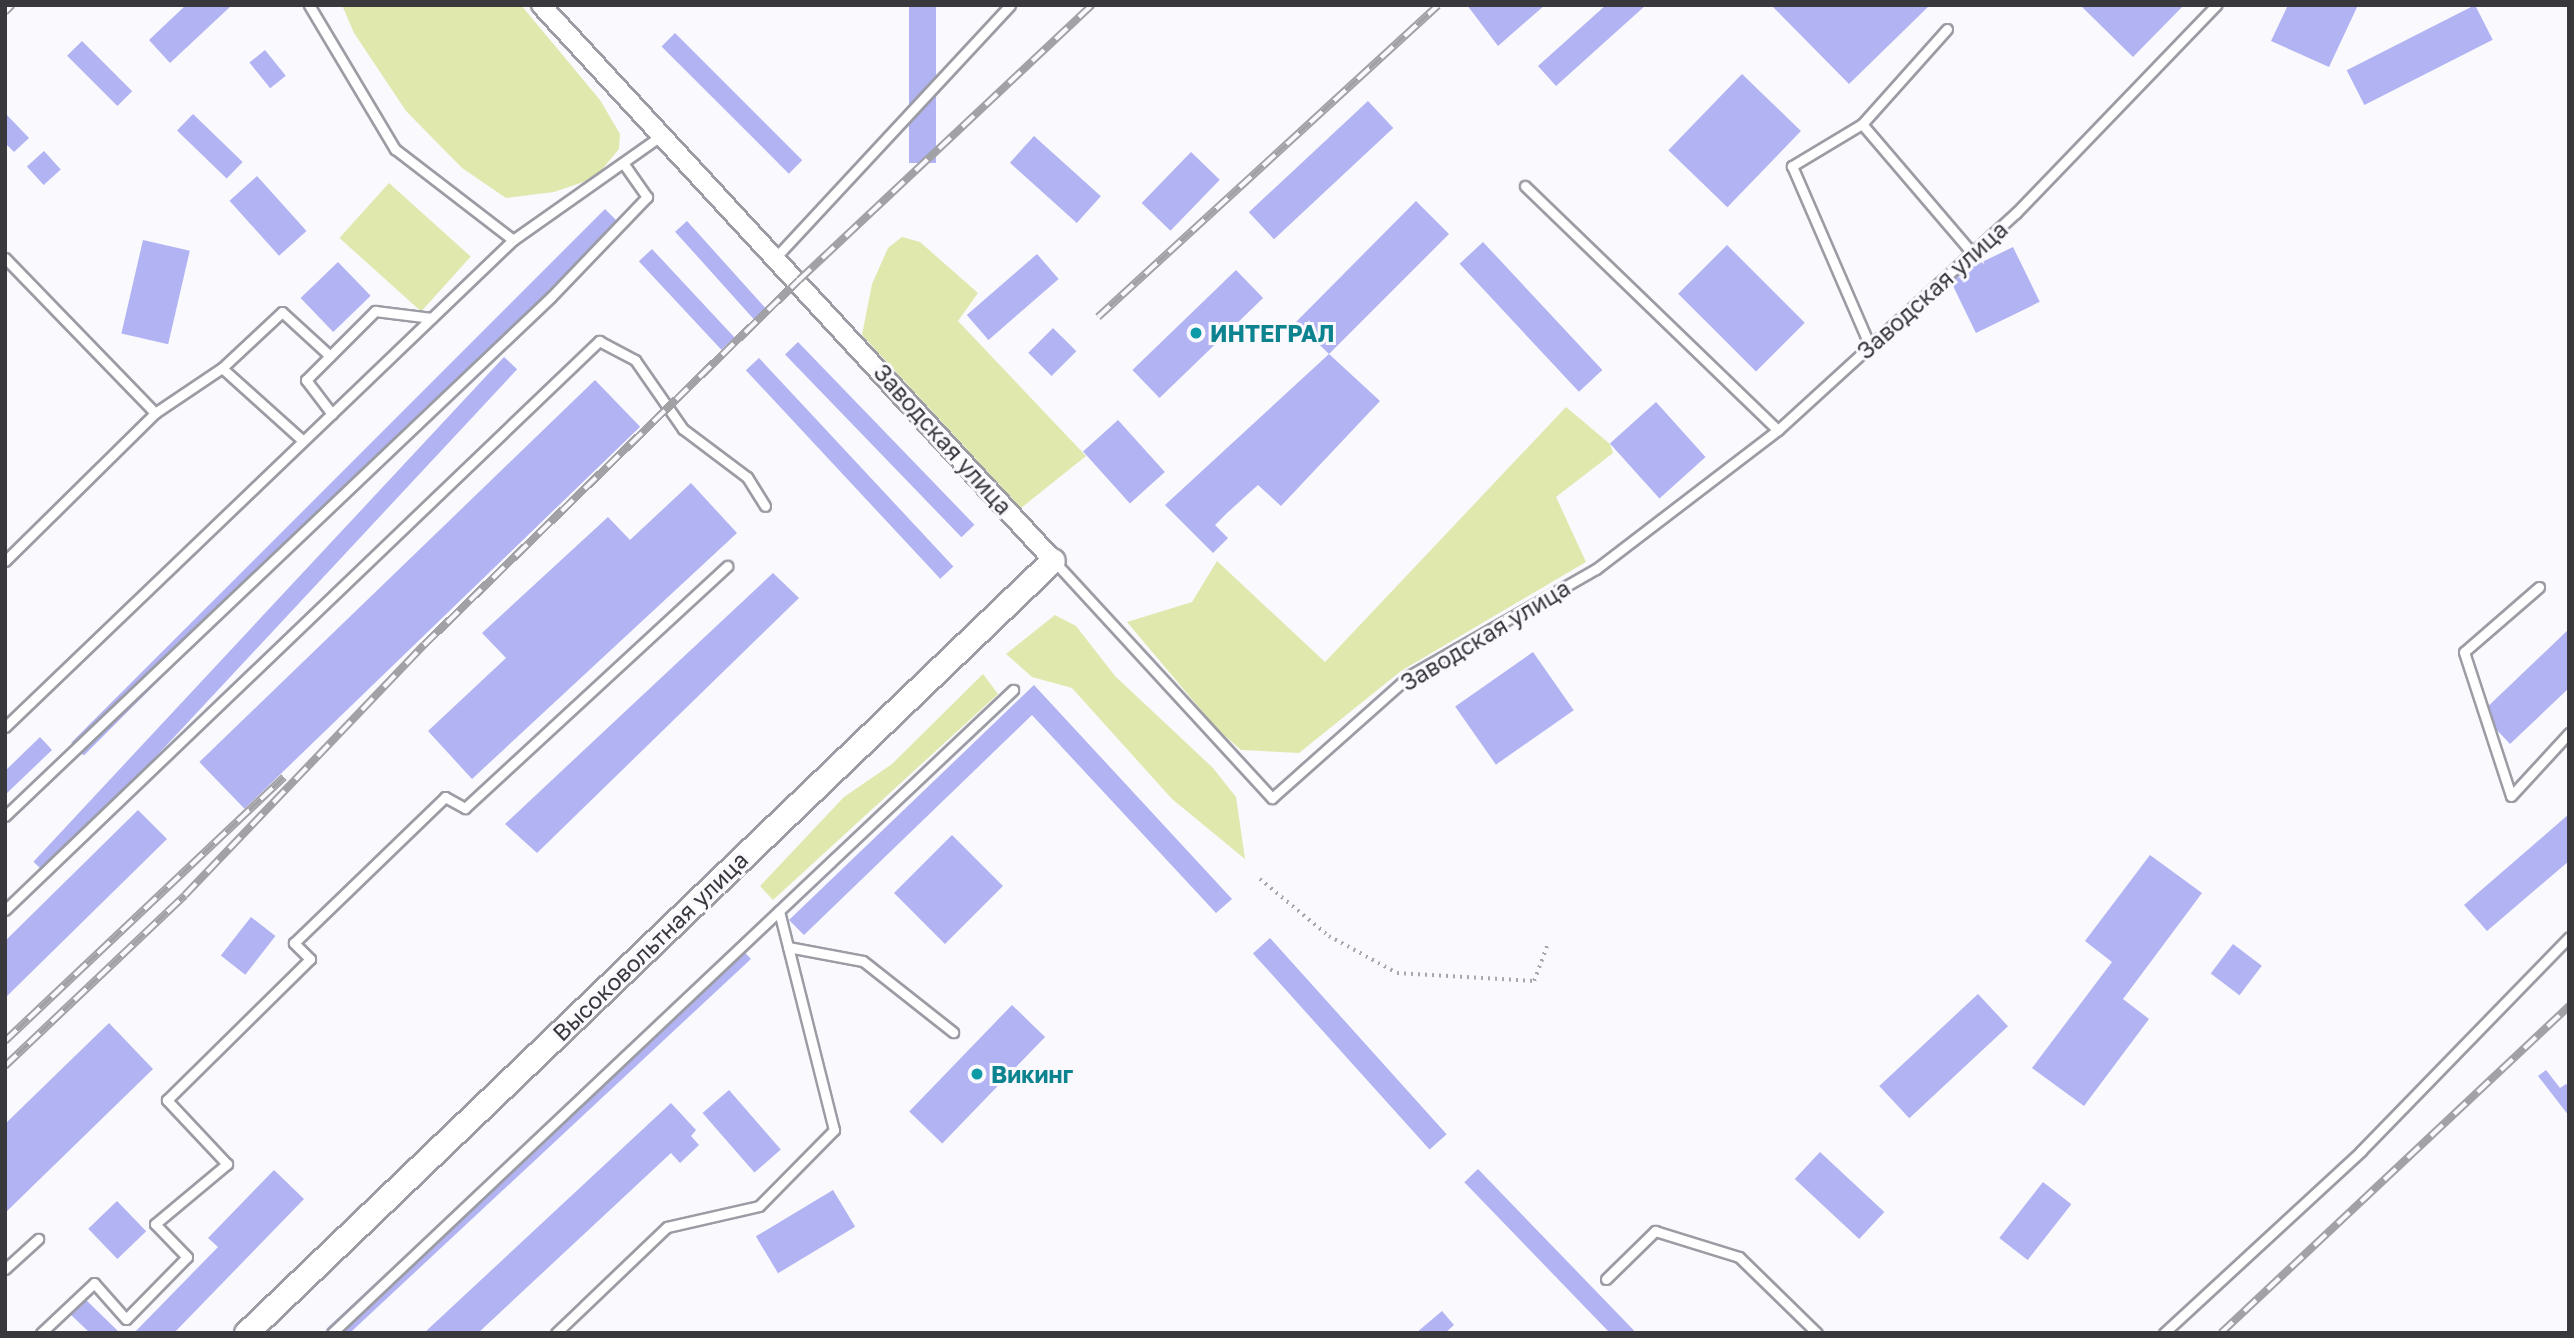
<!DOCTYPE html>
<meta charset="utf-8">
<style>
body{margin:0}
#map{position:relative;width:2574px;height:1338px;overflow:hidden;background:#f9f9fe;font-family:"Golos Text",sans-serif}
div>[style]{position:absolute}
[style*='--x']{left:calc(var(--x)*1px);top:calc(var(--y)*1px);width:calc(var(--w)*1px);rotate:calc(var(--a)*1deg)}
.green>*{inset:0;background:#e0e8ae;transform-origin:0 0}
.building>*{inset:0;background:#b2b3f3;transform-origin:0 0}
.path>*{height:3.5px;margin-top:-1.75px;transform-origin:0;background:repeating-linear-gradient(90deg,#a7a7ac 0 2px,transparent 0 7px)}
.roads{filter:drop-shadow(2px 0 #9c9ca5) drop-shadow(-2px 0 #9c9ca5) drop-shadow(0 2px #9c9ca5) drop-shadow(0 -2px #9c9ca5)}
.service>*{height:9px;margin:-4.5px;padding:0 4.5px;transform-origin:4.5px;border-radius:4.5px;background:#fff}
.minor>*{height:18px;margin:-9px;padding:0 9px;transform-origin:9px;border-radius:9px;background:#fff}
.tertiary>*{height:23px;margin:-11.5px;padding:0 11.5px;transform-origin:11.5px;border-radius:11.5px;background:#fff}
.rail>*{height:8px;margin-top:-4px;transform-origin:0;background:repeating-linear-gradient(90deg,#f9f9fe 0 16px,#a1a1a6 0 32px);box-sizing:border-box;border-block:2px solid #a1a1a6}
.dots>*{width:19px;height:19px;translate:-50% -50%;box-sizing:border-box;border:4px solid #f9f9fe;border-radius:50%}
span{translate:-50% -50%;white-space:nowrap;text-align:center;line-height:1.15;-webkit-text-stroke:6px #f9f9fe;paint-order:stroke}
.street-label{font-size:23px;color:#39393d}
.culture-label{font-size:23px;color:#0d838f;font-weight:700}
.left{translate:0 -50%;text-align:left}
.frame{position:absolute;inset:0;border:7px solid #39393d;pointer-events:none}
</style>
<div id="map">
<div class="green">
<i style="clip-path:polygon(342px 5px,521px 5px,600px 100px,620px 134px,619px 149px,595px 178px,554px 192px,506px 198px,462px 168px,406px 111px,354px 33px)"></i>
<i style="left:389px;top:183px;width:110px;height:74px;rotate:42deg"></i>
<i style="clip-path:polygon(902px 237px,920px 242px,978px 293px,958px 321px,1086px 456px,1021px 508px,862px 335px,872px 284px,888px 248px)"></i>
<i style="clip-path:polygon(1566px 407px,1610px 444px,1613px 453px,1556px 497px,1586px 562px,1401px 671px,1299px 753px,1241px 750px,1217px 729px,1127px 622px,1192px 602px,1217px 561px,1325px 662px)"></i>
<i style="clip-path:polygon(1055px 615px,1076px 626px,1115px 676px,1213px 768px,1236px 797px,1245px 859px,1172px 799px,1072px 688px,1032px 677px,1006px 654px)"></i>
<i style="clip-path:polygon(983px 674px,998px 694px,773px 900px,760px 886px,844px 797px,892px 764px)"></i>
</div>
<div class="building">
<i style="clip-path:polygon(186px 5px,232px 5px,170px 63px,149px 40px)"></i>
<i style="left:909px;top:5px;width:27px;height:158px"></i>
<i style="clip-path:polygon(1467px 5px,1545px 5px,1498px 46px)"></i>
<i style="clip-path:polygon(1606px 5px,1646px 5px,1556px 86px,1538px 66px)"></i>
<i style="clip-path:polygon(1771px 5px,1930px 5px,1849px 84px)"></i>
<i style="clip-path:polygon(2080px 5px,2184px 5px,2133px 57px)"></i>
<i style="clip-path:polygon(2288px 5px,2358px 5px,2329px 67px,2271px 41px)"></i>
<i style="left:2475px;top:5px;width:39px;height:144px;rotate:63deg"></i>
<i style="left:675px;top:33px;width:180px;height:19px;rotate:45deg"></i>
<i style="left:82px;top:41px;width:71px;height:21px;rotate:45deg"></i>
<i style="left:265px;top:50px;width:33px;height:20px;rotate:51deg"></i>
<i style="left:1742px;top:74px;width:82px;height:106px;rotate:44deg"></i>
<i style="left:1368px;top:101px;width:37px;height:163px;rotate:47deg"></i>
<i style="clip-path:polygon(5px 113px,29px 138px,14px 152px,5px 143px)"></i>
<i style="left:193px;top:114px;width:69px;height:23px;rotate:44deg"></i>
<i style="left:1034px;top:136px;width:90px;height:36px;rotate:42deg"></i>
<i style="left:44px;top:151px;width:25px;height:23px;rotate:48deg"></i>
<i style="left:1191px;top:152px;width:40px;height:71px;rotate:44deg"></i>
<i style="left:257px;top:176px;width:74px;height:37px;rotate:48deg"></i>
<i style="clip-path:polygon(1416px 201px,1449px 234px,1329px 354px,1380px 401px,1281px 506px,1258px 485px,1227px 513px,1215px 525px,1228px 538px,1213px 553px,1165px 505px,1329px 354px,1296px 322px)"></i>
<i style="left:605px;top:209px;width:18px;height:755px;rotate:45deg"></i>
<i style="left:687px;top:221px;width:118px;height:16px;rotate:48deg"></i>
<i style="left:143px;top:240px;width:48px;height:96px;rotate:13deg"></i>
<i style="left:1483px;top:242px;width:175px;height:32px;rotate:47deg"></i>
<i style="left:1727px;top:245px;width:110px;height:69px;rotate:45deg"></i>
<i style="left:2013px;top:247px;width:61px;height:71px;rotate:64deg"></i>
<i style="left:652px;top:249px;width:121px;height:18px;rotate:47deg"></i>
<i style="left:1037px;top:254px;width:33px;height:93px;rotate:49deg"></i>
<i style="left:338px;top:262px;width:47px;height:52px;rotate:46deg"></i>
<i style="left:1236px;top:270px;width:39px;height:144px;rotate:46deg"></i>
<i style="left:1053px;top:328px;width:33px;height:35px;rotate:45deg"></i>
<i style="left:798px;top:342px;width:254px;height:18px;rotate:46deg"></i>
<i style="left:504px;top:357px;width:18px;height:690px;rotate:43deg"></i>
<i style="left:759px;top:358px;width:285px;height:18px;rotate:47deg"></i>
<i style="left:595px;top:380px;width:65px;height:550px;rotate:46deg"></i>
<i style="left:1656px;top:402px;width:74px;height:62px;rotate:48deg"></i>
<i style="left:1118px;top:420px;width:70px;height:47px;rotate:48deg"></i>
<i style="clip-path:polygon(691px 483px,737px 533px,472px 779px,428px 731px,506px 658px,482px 633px,608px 517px,630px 540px)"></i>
<i style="clip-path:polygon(773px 573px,799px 598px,537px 853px,505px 824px)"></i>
<i style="clip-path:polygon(2569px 629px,2569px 688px,2510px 744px,2481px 713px)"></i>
<i style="left:1533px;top:652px;width:71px;height:95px;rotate:55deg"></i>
<i style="clip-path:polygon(1034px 685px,1232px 899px,1216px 913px,1032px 715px,804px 935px,789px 920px)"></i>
<i style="clip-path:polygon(40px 737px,52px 750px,5px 795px,5px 771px)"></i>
<i style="clip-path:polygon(138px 810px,167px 839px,5px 998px,5px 941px)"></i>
<i style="clip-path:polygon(2569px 814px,2569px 861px,2487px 931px,2464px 905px)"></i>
<i style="left:952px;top:835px;width:72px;height:82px;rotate:45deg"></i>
<i style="clip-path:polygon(2150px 855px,2202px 893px,2123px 999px,2149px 1019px,2084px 1106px,2032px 1068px,2112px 962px,2085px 941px)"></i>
<i style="left:251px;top:917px;width:31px;height:49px;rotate:38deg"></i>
<i style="left:1270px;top:938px;width:264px;height:23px;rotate:48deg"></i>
<i style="left:2233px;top:944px;width:36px;height:37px;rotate:37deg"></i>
<i style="left:738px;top:945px;width:19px;height:563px;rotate:47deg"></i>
<i style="left:1978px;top:994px;width:44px;height:135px;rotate:47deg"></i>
<i style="left:1012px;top:1005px;width:46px;height:148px;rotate:44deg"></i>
<i style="clip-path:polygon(109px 1023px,153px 1069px,5px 1213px,5px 1124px)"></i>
<i style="clip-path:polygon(2546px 1070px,2560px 1088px,2566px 1084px,2569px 1087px,2569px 1116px,2538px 1076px)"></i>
<i style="left:729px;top:1090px;width:79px;height:35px;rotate:49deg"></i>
<i style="clip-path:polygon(671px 1103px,696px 1130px,691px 1136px,699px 1145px,680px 1163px,671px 1153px,478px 1333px,424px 1333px)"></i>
<i style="left:1820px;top:1152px;width:88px;height:37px;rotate:43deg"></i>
<i style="left:1478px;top:1169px;width:228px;height:19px;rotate:46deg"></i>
<i style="clip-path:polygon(274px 1170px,304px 1199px,174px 1333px,134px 1333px,218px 1247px,208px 1238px)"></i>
<i style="left:2043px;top:1182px;width:36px;height:71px;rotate:38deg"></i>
<i style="left:833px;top:1190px;width:43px;height:90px;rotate:59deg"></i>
<i style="left:117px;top:1201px;width:42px;height:40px;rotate:46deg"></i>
<i style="clip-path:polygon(84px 1298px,120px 1333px,90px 1333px,69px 1313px)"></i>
<i style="clip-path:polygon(1442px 1311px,1454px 1325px,1445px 1333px,1416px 1333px)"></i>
</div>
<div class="path">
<i style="--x:1260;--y:879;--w:89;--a:39.6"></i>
<i style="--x:1329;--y:936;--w:77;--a:28.6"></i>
<i style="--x:1397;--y:973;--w:137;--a:3.3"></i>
<i style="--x:1534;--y:981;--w:40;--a:-69.8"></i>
</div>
<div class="roads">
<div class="service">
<i style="--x:309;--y:5;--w:168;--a:59.2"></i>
<i style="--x:395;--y:149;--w:149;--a:37.6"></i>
<i style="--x:513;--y:240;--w:182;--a:-35.2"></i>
<i style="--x:1947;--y:29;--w:127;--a:131.8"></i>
<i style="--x:1862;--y:124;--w:170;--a:49.5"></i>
<i style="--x:1862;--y:124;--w:82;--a:149"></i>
<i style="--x:1792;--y:166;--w:196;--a:66.6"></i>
<i style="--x:1525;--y:186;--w:351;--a:44"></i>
<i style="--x:777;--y:256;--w:342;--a:-47.1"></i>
<i style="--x:5;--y:258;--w:216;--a:45.9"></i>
<i style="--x:155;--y:413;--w:81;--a:-33.9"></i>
<i style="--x:222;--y:368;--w:82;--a:-43"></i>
<i style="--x:282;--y:312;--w:65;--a:42.5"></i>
<i style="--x:222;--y:368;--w:109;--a:42"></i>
<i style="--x:332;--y:414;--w:43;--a:-127.4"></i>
<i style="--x:306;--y:380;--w:98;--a:-45"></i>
<i style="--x:375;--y:311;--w:57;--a:7"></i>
<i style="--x:5;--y:561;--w:211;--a:-44.6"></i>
<i style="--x:1054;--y:561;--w:322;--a:47.4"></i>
<i style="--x:1272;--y:798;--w:183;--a:-41.7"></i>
<i style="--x:1409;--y:676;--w:215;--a:-29.8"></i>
<i style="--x:1596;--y:569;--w:229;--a:-37.4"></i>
<i style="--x:1778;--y:430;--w:322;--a:-42.4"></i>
<i style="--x:2016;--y:213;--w:289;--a:-46.1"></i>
<i style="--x:2539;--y:587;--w:99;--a:139.1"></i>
<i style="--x:2464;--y:652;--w:151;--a:71.9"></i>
<i style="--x:2511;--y:796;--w:86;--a:-47.4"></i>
<i style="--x:5;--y:727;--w:704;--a:-43.79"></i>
<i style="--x:5;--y:816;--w:753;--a:-43.55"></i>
<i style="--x:551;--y:297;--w:139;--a:-46.2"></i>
<i style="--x:647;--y:197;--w:39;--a:-125"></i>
<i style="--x:5;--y:910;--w:823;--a:-43.77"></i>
<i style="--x:599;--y:341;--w:41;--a:27.8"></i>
<i style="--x:635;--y:360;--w:84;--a:55.2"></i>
<i style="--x:683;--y:429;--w:80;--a:36.9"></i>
<i style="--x:747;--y:477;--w:34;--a:58"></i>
<i style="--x:788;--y:947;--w:76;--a:10.6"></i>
<i style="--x:863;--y:961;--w:115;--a:38.3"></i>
<i style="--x:5;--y:1269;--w:45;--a:-42.3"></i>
<i style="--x:1606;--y:1279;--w:69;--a:-44.4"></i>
<i style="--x:1655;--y:1231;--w:88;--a:17.2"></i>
<i style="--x:1739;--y:1257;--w:109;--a:44.3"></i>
<i style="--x:41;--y:1333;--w:73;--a:-43.3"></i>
<i style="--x:94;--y:1283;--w:48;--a:48.4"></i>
<i style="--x:126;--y:1319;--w:87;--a:-45.5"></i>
<i style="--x:187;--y:1257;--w:46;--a:-134.1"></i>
<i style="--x:155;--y:1224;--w:94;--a:-39.8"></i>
<i style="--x:227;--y:1164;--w:88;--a:-133.2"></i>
<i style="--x:167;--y:1100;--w:201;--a:-44.6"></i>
<i style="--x:310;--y:959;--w:23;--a:-135"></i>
<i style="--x:294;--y:943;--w:210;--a:-44"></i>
<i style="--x:445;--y:797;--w:23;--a:29"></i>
<i style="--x:465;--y:808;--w:357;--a:-42.7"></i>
<i style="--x:332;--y:1333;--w:937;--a:-43.36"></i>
<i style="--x:556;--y:1333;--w:153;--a:-43.7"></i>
<i style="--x:667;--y:1227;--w:94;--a:-12.9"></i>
<i style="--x:759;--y:1206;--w:107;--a:-45.4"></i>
<i style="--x:834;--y:1130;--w:226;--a:-104.1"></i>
<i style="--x:2164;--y:1333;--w:268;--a:-42.7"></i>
<i style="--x:2361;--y:1151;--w:298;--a:-45.8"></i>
</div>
<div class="minor">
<i style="--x:541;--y:5;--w:755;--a:47.31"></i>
</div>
<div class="tertiary">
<i style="--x:246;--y:1333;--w:1117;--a:-43.77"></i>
</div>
</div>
<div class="rail">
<i style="--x:5;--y:12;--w:10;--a:-45"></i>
<i style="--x:1098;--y:317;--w:461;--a:-42.5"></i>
<i style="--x:5;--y:1041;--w:384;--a:-43.4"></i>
<i style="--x:5;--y:1066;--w:248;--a:-43.5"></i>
<i style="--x:185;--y:895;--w:346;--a:-46.3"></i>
<i style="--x:424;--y:645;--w:523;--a:-44.23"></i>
<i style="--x:799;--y:280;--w:402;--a:-43.2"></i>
<i style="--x:2221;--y:1333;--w:478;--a:-43.2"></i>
</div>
<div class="dots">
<i style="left:1196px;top:333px;background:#0f9aa8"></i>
<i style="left:977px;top:1074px;background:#0f9aa8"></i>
</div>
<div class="street-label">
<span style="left:1932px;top:290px;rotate:-42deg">Заводская улица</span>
<span style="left:943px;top:439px;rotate:48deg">Заводская улица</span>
<span style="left:1485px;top:635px;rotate:-31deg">Заводская улица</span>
<span style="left:650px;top:946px;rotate:-44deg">Высоковольтная улица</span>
</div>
<div class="culture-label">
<span class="left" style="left:1210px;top:333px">ИНТЕГРАЛ</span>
<span class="left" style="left:991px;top:1074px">Викинг</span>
</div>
<div class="frame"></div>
</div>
